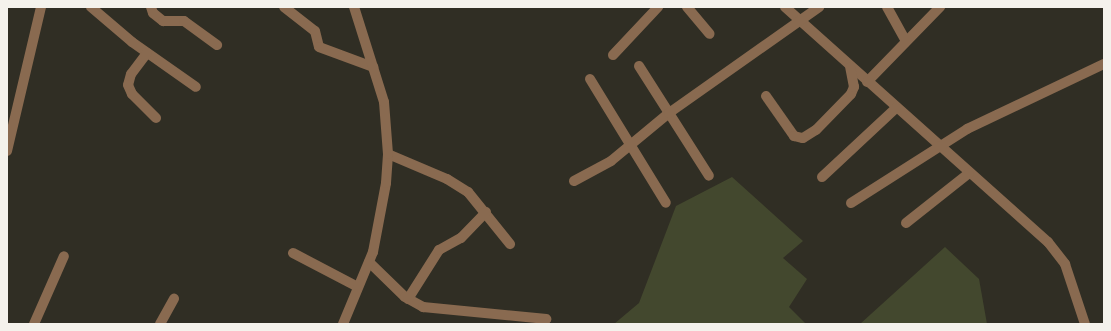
<!DOCTYPE html>
<style>
body{margin:0}
#map{position:relative;width:1111px;height:331px;overflow:hidden;background:#302e24;font-family:Lato,sans-serif}
div>[style]{position:absolute}
[style*='--x']{left:calc(var(--x)*1px);top:calc(var(--y)*1px);width:calc(var(--w)*1px);rotate:calc(var(--a)*1deg)}
.green>*{inset:0;background:#43482e}
.minor>*{height:10px;margin:-5px;padding:0 5px;transform-origin:5px;border-radius:5px;background:#896a50}
span{translate:-50% -50%;white-space:nowrap;text-align:center;line-height:1.15;-webkit-text-stroke:4px #302e24;paint-order:stroke}
.frame{position:absolute;inset:0;border:8px solid #f4f2ec;pointer-events:none}
</style>
<div id="map">
<div class="green">
<i style="clip-path:polygon(732px 177px,803px 241px,783px 258px,807px 279px,789px 307px,806px 324px,614px 324px,639px 303px,676px 206px)"></i>
<i style="clip-path:polygon(945px 247px,979px 279px,987px 324px,860px 324px)"></i>
</div>
<div class="minor">
<i style="--x:91;--y:7;--w:54;--a:40.5"></i>
<i style="--x:132;--y:42;--w:78;--a:35.1"></i>
<i style="--x:151;--y:7;--w:6;--a:72"></i>
<i style="--x:153;--y:13;--w:13;--a:39"></i>
<i style="--x:163;--y:21;--w:21;--a:0"></i>
<i style="--x:184;--y:21;--w:41;--a:36"></i>
<i style="--x:284;--y:7;--w:39;--a:38"></i>
<i style="--x:315;--y:31;--w:16;--a:76"></i>
<i style="--x:319;--y:47;--w:58;--a:20.3"></i>
<i style="--x:687;--y:7;--w:35;--a:50"></i>
<i style="--x:785;--y:7;--w:353;--a:41.8"></i>
<i style="--x:1048;--y:242;--w:28;--a:52"></i>
<i style="--x:1065;--y:264;--w:63;--a:71.6"></i>
<i style="--x:887;--y:7;--w:39;--a:61"></i>
<i style="--x:147;--y:53;--w:26;--a:127"></i>
<i style="--x:131;--y:74;--w:11;--a:105"></i>
<i style="--x:128;--y:85;--w:10;--a:66"></i>
<i style="--x:132;--y:94;--w:34;--a:45"></i>
<i style="--x:613;--y:55;--w:66;--a:-46.8"></i>
<i style="--x:639;--y:66;--w:130;--a:57.5"></i>
<i style="--x:590;--y:79;--w:145;--a:58.5"></i>
<i style="--x:867;--y:82;--w:105;--a:-45.8"></i>
<i style="--x:766;--y:96;--w:49;--a:55"></i>
<i style="--x:794;--y:136;--w:9;--a:13"></i>
<i style="--x:803;--y:138;--w:15;--a:-32"></i>
<i style="--x:816;--y:130;--w:50;--a:-45.8"></i>
<i style="--x:851;--y:94;--w:8;--a:-67"></i>
<i style="--x:854;--y:87;--w:20;--a:-101"></i>
<i style="--x:7;--y:151;--w:148;--a:-76.7"></i>
<i style="--x:388;--y:154;--w:64;--a:23"></i>
<i style="--x:447;--y:179;--w:25;--a:32"></i>
<i style="--x:468;--y:192;--w:67;--a:51.1"></i>
<i style="--x:822;--y:177;--w:101;--a:-43"></i>
<i style="--x:574;--y:181;--w:42;--a:-28.4"></i>
<i style="--x:611;--y:161;--w:75;--a:-39.6"></i>
<i style="--x:669;--y:113;--w:184;--a:-35.2"></i>
<i style="--x:851;--y:203;--w:138;--a:-32.5"></i>
<i style="--x:967;--y:129;--w:152;--a:-25.4"></i>
<i style="--x:906;--y:223;--w:80;--a:-38.4"></i>
<i style="--x:293;--y:253;--w:73;--a:27.6"></i>
<i style="--x:369;--y:262;--w:50;--a:44.2"></i>
<i style="--x:405;--y:297;--w:21;--a:29"></i>
<i style="--x:423;--y:307;--w:124;--a:5.6"></i>
<i style="--x:408;--y:299;--w:58;--a:-57.7"></i>
<i style="--x:439;--y:250;--w:25;--a:-29"></i>
<i style="--x:461;--y:238;--w:36;--a:-46"></i>
<i style="--x:34;--y:324;--w:74;--a:-66.2"></i>
<i style="--x:160;--y:324;--w:29;--a:-61"></i>
<i style="--x:343;--y:324;--w:78;--a:-67.4"></i>
<i style="--x:373;--y:252;--w:70;--a:-79.3"></i>
<i style="--x:386;--y:183;--w:29;--a:-86"></i>
<i style="--x:388;--y:154;--w:52;--a:-94.4"></i>
<i style="--x:384;--y:102;--w:100;--a:-107.5"></i>
</div>
<div class="frame"></div>
</div>
